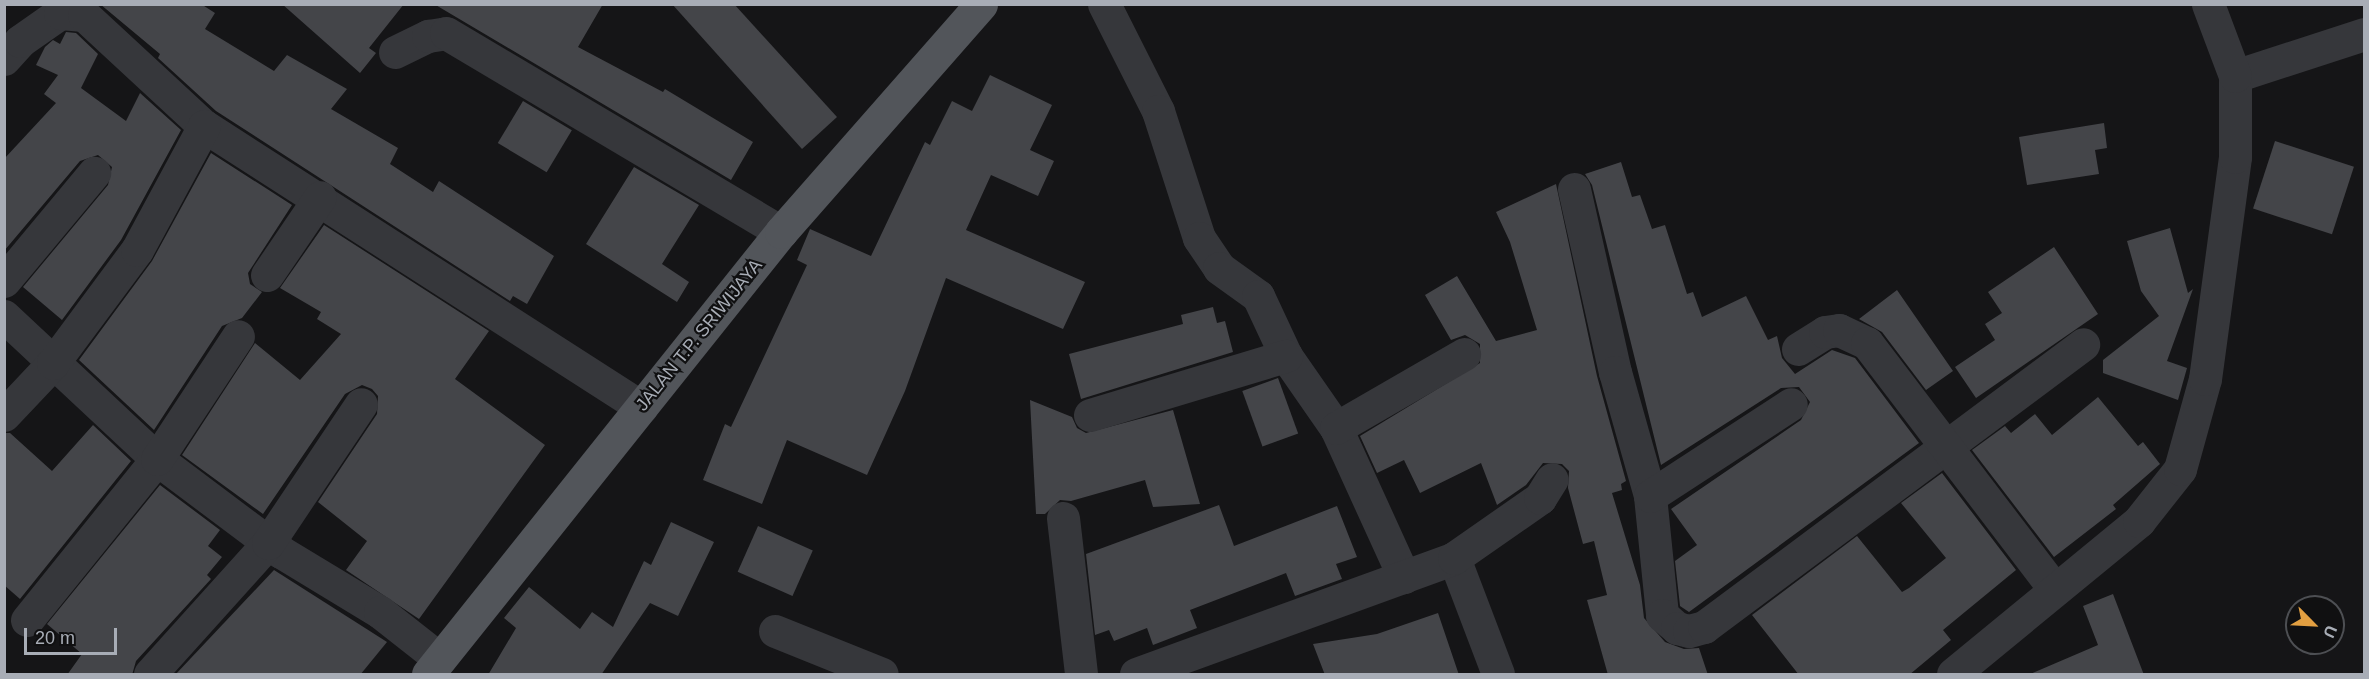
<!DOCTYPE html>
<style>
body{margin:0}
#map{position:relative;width:2369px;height:679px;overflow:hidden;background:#151517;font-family:Arial,sans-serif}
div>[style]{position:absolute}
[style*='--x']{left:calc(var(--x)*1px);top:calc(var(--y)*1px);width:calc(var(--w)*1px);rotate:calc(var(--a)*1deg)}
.building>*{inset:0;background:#444549;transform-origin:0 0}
.minor>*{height:33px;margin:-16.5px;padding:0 16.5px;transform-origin:16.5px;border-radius:16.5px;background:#36373b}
.major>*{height:33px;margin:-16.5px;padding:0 16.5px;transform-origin:16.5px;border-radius:16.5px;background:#52555a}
span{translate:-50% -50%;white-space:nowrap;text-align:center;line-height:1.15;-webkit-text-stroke:4.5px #101011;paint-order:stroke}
.street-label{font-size:18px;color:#a8adb6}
.frame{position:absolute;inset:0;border:6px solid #a8adb6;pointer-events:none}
.north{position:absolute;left:2285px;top:595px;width:60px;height:60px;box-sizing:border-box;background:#101011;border:2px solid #4d4f53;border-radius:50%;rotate:114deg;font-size:16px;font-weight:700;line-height:24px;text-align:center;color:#a8adb6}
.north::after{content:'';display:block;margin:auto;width:21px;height:27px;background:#e29f41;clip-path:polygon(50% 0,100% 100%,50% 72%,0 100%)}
.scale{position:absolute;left:24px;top:628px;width:93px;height:27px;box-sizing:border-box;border:3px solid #a8adb6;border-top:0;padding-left:8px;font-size:18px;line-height:21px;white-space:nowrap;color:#a8adb6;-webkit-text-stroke:4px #101011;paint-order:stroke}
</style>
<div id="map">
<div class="building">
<i style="clip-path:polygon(100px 4px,201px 4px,215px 13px,205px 29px,274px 71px,287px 55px,347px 89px,331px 109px,398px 148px,390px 164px,433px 192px,439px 181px,554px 256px,527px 304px,513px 296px,510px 301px,216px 111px,158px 58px,160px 54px)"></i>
<i style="clip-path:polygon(282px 4px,404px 4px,369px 48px,376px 53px,360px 73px)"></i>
<i style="clip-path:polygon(434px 4px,603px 4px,578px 47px,663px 92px,665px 89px,753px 142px,731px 180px)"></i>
<i style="clip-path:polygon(672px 4px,734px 4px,837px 117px,802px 149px)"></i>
<i style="clip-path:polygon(66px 32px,76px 33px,98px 54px,81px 88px,126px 121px,140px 93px,181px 130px,121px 240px,62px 320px,23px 287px,108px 185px,112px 167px,98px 155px,80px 161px,4px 251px,4px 159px,56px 103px,44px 94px,58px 75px,36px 65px,45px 47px,53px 40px,60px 44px)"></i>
<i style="clip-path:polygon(990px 75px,1052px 105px,1030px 150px,1054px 161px,1038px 196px,991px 175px,966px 230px,1085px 282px,1063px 329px,946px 278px,905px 391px,867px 475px,787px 440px,762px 504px,703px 480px,725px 424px,731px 427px,807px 265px,797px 260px,810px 229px,871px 256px,925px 142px,930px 145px,952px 101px,972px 111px)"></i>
<i style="left:523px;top:101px;width:57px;height:49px;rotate:31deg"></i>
<i style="clip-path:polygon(2104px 123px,2107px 148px,2095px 150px,2099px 174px,2027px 185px,2019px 137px)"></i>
<i style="left:2275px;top:141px;width:83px;height:71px;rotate:18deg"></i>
<i style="clip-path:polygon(211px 153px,292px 205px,248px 273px,250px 284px,262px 292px,242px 318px,222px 326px,154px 430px,79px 360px,152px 261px)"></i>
<i style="clip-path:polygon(1621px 162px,1632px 197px,1640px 195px,1652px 229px,1665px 225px,1687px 294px,1693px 292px,1702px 317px,1746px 296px,1768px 340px,1777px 336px,1782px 358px,1795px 374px,1832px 350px,1855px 358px,1919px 443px,1689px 612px,1680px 606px,1675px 561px,1697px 545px,1671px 509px,1801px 420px,1810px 402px,1799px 387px,1781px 388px,1661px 465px,1592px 185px,1585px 174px)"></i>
<i style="clip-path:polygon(634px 167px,699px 205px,662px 264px,689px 282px,677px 302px,586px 244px)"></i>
<i style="clip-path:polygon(1556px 184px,1597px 376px,1626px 481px,1621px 484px,1622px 490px,1612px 493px,1640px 585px,1644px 618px,1665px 642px,1684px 649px,1699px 648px,1708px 675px,1608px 675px,1587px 600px,1607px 595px,1594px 541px,1583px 544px,1568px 488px,1569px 471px,1562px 464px,1543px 463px,1526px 485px,1497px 505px,1481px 463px,1420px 493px,1404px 460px,1377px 473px,1360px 436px,1480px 363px,1480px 344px,1465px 335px,1451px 340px,1425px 295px,1457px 276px,1496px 341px,1537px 330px,1510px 242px,1496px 212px)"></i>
<i style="clip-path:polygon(324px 225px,489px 331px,455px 379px,545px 445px,419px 619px,346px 570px,367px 541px,318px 502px,377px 414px,378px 396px,372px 389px,362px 385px,345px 394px,263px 514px,182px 455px,255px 343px,300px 380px,341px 334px,317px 319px,321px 312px,280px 288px)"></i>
<i style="clip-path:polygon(2170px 228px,2188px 293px,2193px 289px,2167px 361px,2187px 368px,2178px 400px,2103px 373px,2103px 360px,2159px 316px,2141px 291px,2127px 241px)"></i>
<i style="clip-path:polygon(2054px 247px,2098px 314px,1976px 398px,1955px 367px,1995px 340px,1985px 324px,2002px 313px,1988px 292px)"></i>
<i style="clip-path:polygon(1897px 290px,1953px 371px,1926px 390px,1882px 332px,1859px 319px)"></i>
<i style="clip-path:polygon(1213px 307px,1217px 323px,1225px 321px,1233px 352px,1081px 399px,1069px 354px,1183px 324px,1181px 315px)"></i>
<i style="left:1278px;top:378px;width:59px;height:38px;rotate:70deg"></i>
<i style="clip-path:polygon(2098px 397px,2138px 446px,2143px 442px,2160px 464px,2113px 505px,2116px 509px,2054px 557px,1972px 450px,2005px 426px,2011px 433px,2035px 414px,2052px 435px)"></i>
<i style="clip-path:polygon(1030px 400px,1072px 417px,1077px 428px,1086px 433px,1173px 410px,1200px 504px,1153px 507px,1145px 480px,1071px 501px,1060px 500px,1045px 514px,1036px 514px)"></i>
<i style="clip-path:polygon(93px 425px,131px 461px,20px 599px,4px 585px,4px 433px,10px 433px,52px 471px)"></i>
<i style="clip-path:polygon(1942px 473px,2016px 570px,1943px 630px,1951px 640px,1909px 675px,1799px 675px,1752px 615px,1857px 536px,1902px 592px,1909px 588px,1946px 558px,1901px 503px)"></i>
<i style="clip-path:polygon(160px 485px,220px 530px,208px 546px,222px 557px,207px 575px,211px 579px,136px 661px,132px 675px,67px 675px,82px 654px,47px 624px)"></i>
<i style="clip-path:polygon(1219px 505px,1234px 546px,1337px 506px,1357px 557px,1336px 564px,1342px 579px,1295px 596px,1286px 573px,1190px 610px,1197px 628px,1153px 645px,1147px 628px,1114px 641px,1109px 630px,1095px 635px,1086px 554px)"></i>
<i style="clip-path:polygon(671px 522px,714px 542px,678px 616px,650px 603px,601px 675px,488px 675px,516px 628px,504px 618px,529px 587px,580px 629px,592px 612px,613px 627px,644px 561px,651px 565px)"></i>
<i style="left:758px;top:526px;width:60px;height:50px;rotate:24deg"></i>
<i style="clip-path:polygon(274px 570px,387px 642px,360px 675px,175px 675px)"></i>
<i style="clip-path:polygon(2113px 594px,2144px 675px,2028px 675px,2098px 645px,2083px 606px)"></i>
<i style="clip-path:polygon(1438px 613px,1459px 675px,1325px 675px,1313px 644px,1377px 634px)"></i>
</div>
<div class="minor">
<i style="--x:1104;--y:4;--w:120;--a:63.2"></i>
<i style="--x:1158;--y:111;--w:133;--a:72.1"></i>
<i style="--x:1199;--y:238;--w:36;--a:56"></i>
<i style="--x:1219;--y:268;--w:48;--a:35.7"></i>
<i style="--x:1258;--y:296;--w:66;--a:65"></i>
<i style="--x:1286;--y:356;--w:88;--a:55.2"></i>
<i style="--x:1336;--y:428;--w:164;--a:65.5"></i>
<i style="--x:395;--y:52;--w:37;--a:-26"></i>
<i style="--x:428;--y:36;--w:18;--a:-9"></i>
<i style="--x:446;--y:33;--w:390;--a:30.7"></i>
<i style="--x:4;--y:59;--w:24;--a:-48"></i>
<i style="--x:20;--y:41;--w:49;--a:-35"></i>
<i style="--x:60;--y:13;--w:24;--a:5"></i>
<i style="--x:84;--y:15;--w:163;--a:42.8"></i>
<i style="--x:204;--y:126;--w:520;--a:32.74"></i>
<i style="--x:2235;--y:76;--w:136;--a:-18"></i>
<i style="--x:1574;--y:189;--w:188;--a:77.4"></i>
<i style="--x:1615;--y:372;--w:129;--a:74.2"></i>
<i style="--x:1650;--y:496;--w:120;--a:84.2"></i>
<i style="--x:1662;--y:615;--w:20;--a:41"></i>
<i style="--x:1677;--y:628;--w:12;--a:14"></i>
<i style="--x:1689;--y:631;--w:16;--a:-15"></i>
<i style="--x:1704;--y:627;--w:473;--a:-36.7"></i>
<i style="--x:267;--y:275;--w:94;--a:-55.8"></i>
<i style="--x:4;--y:281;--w:141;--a:-50.2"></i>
<i style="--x:4;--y:316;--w:209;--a:43.1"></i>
<i style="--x:157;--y:459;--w:155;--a:36.9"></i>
<i style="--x:281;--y:552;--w:116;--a:31.2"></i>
<i style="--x:380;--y:612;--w:76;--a:38.1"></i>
<i style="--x:1798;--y:349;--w:32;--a:-32"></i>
<i style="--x:1825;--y:332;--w:14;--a:-8"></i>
<i style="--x:1839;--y:330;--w:31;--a:25"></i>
<i style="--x:1867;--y:343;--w:310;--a:52.7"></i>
<i style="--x:4;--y:415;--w:71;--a:-46.7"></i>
<i style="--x:53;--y:363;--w:141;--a:-53.4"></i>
<i style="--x:137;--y:250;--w:141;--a:-61.6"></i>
<i style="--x:1090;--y:415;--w:205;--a:-16.8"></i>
<i style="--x:1336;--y:428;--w:148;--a:-30"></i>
<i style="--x:1650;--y:496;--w:168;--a:-33.1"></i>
<i style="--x:1063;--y:518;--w:157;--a:83.4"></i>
<i style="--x:1454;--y:558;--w:124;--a:69.2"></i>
<i style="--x:27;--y:620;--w:207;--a:-51.1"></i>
<i style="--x:157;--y:459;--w:147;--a:-56.6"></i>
<i style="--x:775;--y:631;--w:115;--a:21.9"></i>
<i style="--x:150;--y:674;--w:176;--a:-48"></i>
<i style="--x:268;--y:543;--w:167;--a:-56.2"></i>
<i style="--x:1136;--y:674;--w:338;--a:-20"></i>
<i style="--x:1454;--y:558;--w:105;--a:-34.9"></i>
<i style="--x:1540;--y:498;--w:22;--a:-58"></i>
<i style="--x:1953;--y:674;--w:241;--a:-39.4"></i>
<i style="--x:2139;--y:521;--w:66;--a:-51.7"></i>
<i style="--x:2180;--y:469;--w:93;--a:-74.5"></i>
<i style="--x:2205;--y:379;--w:224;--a:-82.3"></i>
<i style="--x:2235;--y:157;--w:81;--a:-90"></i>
<i style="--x:2235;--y:76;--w:77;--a:-110.6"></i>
</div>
<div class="major">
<i style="--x:428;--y:674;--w:566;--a:-51.39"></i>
<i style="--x:781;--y:232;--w:303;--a:-48.7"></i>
</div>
<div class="street-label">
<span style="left:699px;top:335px;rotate:-51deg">JALAN T.P. SRIWIJAYA</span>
</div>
<div class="frame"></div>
<div class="north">U</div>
<div class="scale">20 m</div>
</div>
